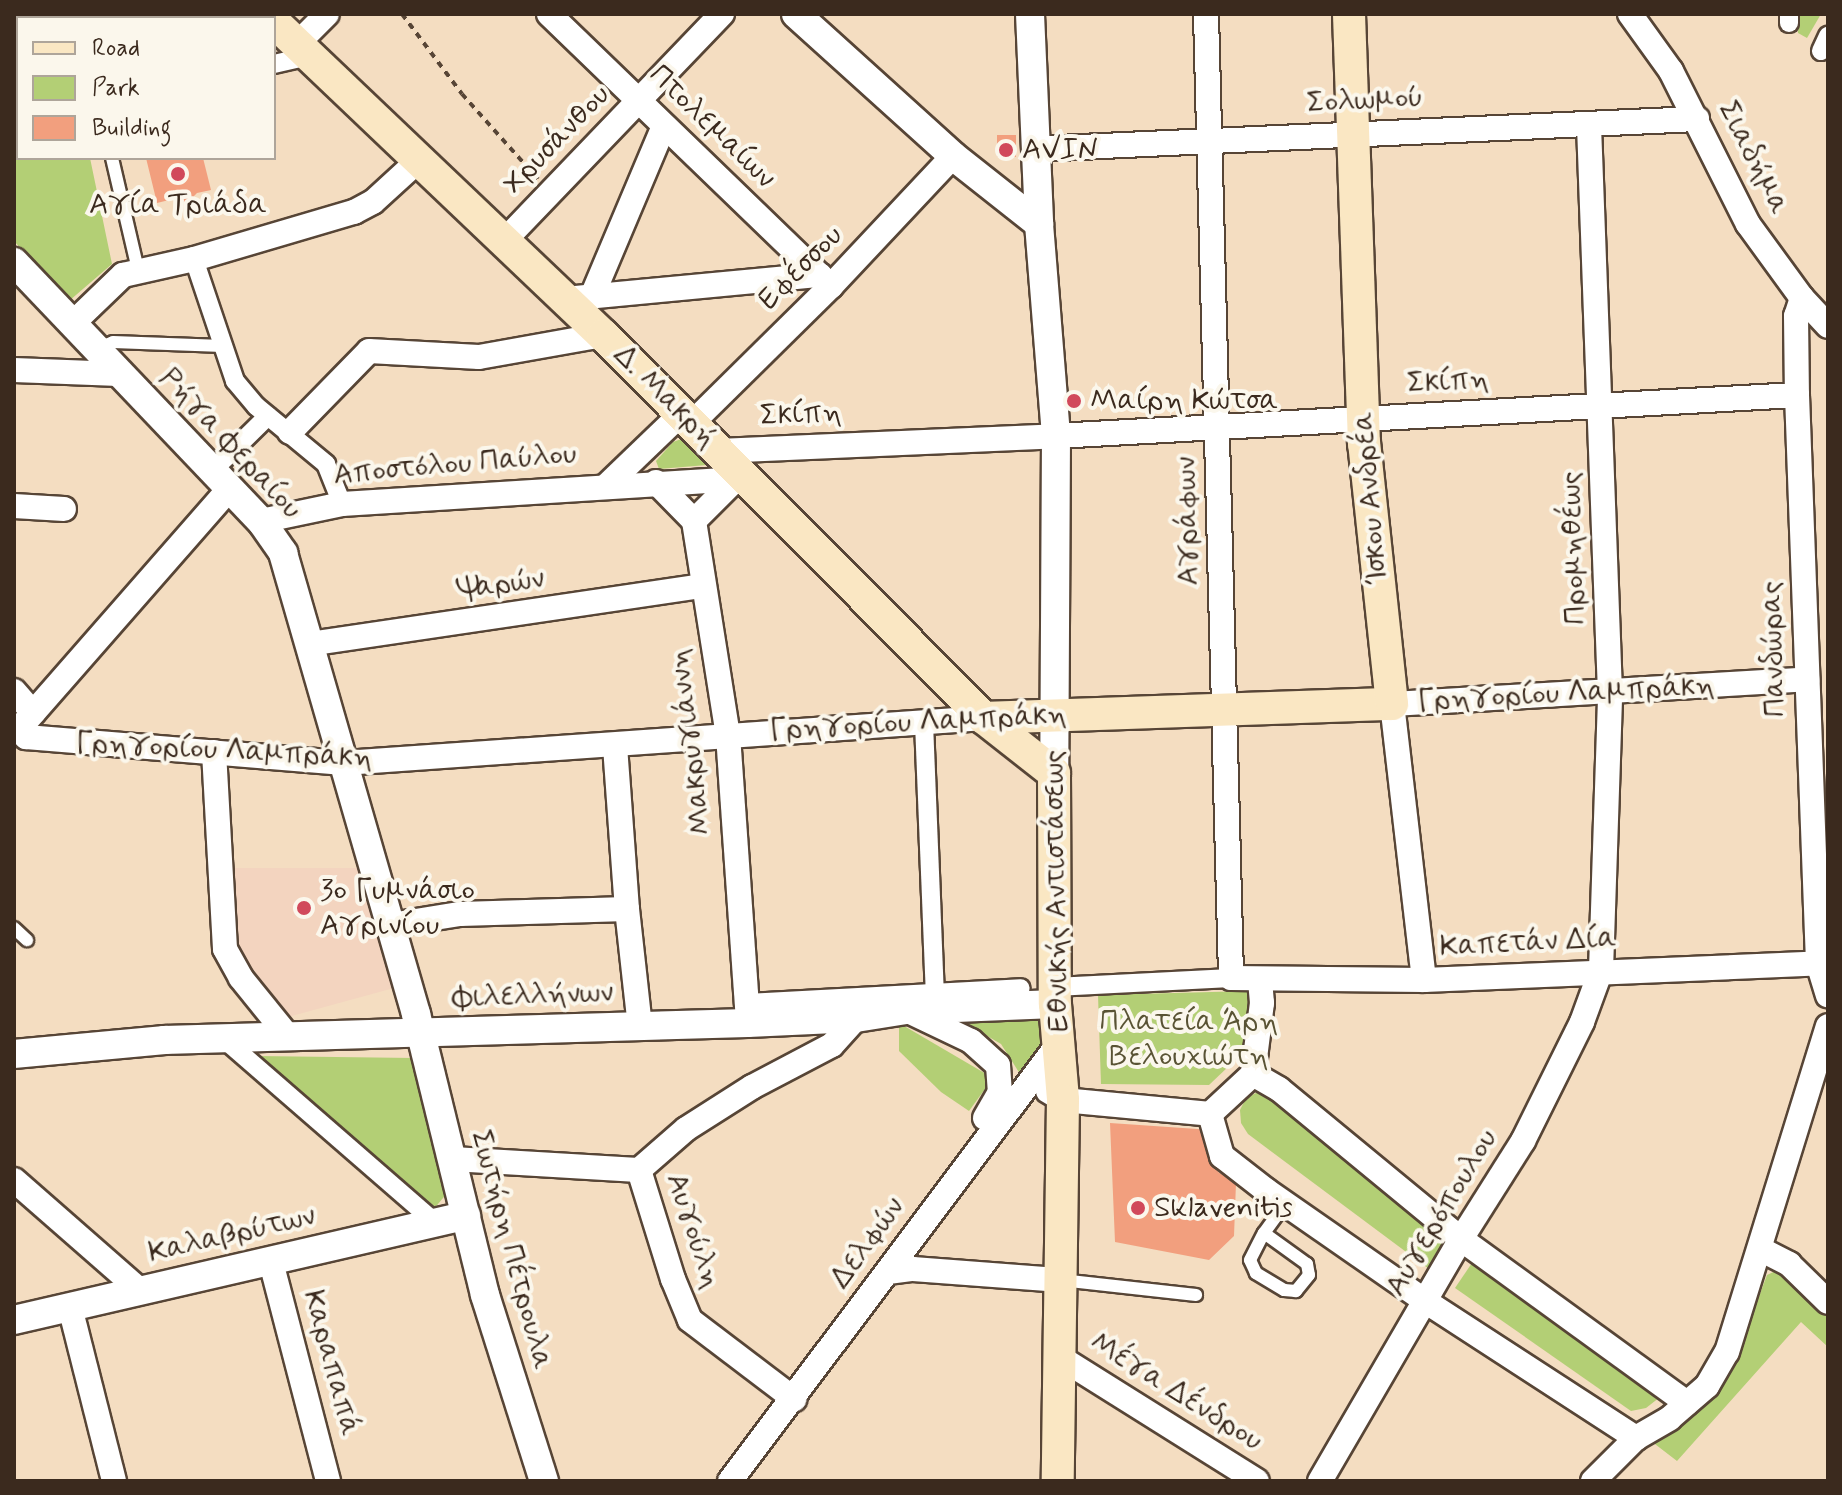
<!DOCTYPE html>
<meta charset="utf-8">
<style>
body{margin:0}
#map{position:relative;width:1842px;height:1495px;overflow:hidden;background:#f4ddc1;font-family:Mynerve,sans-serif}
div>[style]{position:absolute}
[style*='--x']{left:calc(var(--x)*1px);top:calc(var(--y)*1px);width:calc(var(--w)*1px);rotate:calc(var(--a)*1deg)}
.built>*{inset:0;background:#f3d4bf}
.green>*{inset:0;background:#b3cf75;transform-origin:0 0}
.building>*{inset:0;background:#f29f7e;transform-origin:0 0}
.path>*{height:4px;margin-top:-2px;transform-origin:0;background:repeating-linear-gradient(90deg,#574536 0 6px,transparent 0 12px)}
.roads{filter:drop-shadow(2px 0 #574536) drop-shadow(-2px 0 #574536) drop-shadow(0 2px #574536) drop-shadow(0 -2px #574536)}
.service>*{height:12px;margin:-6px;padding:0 6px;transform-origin:6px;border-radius:6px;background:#fff}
.pedestrian>*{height:18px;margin:-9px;padding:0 9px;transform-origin:9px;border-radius:9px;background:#fff}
.minor>*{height:24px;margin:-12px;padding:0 12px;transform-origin:12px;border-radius:12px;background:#fff}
.tertiary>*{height:28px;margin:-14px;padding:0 14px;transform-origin:14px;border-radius:14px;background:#fff}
.secondary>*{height:32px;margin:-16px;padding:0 16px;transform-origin:16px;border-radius:16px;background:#fae7c3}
.dots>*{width:22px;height:22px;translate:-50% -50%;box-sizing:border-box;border:4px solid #fbf7ec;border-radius:50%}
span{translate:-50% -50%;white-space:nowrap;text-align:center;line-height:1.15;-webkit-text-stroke:8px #fbf7ec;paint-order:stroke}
.street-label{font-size:30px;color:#3b2a1e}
.poi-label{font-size:30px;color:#3b2a1e}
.left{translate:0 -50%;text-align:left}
.park-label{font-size:30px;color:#595334}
.frame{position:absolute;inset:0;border:16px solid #3b2a1e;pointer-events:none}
.legend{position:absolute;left:16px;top:16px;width:260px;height:144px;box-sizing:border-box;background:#fbf7ec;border:2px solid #aea59a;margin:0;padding:10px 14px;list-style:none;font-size:24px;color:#3b2a1e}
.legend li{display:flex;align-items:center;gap:16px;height:40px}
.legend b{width:40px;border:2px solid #aea59a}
</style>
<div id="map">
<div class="built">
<i style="clip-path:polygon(232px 868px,365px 868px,394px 988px,288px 1017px,237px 948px)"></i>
</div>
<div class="green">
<i style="clip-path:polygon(14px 14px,106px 14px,107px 18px,18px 18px,18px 62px,14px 61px)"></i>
<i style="left:132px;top:14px;width:114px;height:4px"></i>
<i style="clip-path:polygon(1797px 14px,1821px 14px,1807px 38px,1798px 33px)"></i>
<i style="clip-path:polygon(14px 87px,18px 88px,18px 158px,90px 158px,112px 264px,69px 301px,14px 241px)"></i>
<i style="clip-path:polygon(684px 438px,707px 465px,659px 469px,656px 461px,673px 442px)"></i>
<i style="clip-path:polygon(1250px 991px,1254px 993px,1250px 1046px,1209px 1085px,1101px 1084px,1098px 995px)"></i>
<i style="clip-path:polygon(1042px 1010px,1047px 1041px,1020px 1074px,1001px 1044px,958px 1019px)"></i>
<i style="clip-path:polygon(899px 1023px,993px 1078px,969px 1111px,941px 1092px,899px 1051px)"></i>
<i style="clip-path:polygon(257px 1056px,414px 1058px,448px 1192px,433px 1210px)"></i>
<i style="clip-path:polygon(1260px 1091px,1266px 1091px,1449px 1239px,1429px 1269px,1248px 1134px,1241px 1123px,1240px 1110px,1246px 1098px)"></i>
<i style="clip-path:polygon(1474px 1260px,1664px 1394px,1646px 1408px,1631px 1411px,1455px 1288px)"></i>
<i style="clip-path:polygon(1782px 1268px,1828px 1310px,1828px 1347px,1801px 1322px,1677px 1461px,1651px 1441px,1746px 1331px,1767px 1275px)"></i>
</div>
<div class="building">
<i style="left:997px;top:135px;width:19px;height:22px"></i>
<i style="clip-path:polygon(146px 158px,203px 158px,211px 190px,197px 193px,187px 203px,173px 199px,157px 203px)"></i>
<i style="clip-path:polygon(1110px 1123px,1212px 1130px,1218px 1172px,1236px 1183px,1234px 1236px,1209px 1260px,1115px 1242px)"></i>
</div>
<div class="path">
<i style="--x:402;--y:14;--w:100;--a:53.1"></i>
<i style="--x:462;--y:94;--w:114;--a:48.2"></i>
</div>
<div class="roads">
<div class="service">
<i style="--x:14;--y:73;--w:4;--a:14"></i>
<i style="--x:112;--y:158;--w:115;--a:76.9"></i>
<i style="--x:96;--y:349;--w:18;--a:-22"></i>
<i style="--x:113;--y:342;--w:110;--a:2.1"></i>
<i style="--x:14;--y:928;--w:18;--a:43"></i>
<i style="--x:1264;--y:1233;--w:53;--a:35.8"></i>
<i style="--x:1307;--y:1264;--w:11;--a:80"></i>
<i style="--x:1309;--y:1275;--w:21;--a:129"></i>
<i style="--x:1296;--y:1291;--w:12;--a:-175"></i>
<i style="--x:1284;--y:1290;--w:33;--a:-149"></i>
<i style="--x:1256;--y:1273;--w:14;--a:-115"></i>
<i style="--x:1250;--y:1260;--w:30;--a:-63"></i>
<i style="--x:1264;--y:1233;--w:36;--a:-54"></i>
<i style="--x:1061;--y:1280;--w:136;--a:6.3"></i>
</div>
<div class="pedestrian">
<i style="--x:117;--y:14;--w:4;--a:76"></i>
<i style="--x:1789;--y:14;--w:9;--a:90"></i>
<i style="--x:1821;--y:51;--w:17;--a:-65"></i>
<i style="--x:274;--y:64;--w:37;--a:-13"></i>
<i style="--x:194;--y:259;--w:129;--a:71.4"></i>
<i style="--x:235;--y:381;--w:33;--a:50"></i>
<i style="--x:256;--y:406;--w:91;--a:39.6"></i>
<i style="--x:326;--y:464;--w:43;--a:68.2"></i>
<i style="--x:213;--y:470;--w:77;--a:-44.5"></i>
<i style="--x:924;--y:723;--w:271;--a:87.7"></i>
<i style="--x:1055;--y:987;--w:176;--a:-2.9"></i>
<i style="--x:747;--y:1003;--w:274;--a:-3.1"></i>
<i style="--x:223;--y:1038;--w:281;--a:41"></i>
</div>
<div class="minor">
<i style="--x:549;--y:14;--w:392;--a:44"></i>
<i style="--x:1206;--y:14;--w:964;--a:88.51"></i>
<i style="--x:1231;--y:978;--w:193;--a:0.6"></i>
<i style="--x:1424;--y:980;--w:404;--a:-2.4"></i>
<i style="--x:1630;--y:14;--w:70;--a:54.3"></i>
<i style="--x:1671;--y:71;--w:171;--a:63.3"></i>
<i style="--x:1748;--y:224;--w:92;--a:53.9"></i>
<i style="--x:1802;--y:298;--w:38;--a:47"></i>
<i style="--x:297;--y:44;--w:42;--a:-45"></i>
<i style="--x:1036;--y:149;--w:662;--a:-2.6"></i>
<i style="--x:504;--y:241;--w:315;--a:-46.2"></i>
<i style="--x:593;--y:294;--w:182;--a:-67.1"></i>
<i style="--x:1802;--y:298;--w:19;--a:108"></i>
<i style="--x:1796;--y:316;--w:79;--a:89.3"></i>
<i style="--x:1797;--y:395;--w:568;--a:87.88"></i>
<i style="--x:1818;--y:963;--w:34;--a:73"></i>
<i style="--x:565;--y:299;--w:256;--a:-5.4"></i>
<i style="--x:72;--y:324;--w:71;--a:-43.9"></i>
<i style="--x:123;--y:275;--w:73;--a:-12.7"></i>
<i style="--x:194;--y:259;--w:167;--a:-16.4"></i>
<i style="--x:354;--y:212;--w:21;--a:-28"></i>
<i style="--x:373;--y:202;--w:62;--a:-42.4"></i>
<i style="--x:14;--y:370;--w:105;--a:2.2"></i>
<i style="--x:692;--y:423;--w:195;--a:-44.6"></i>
<i style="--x:831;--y:286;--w:178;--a:-46.8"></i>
<i style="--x:290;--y:432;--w:113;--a:-45.7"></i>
<i style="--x:369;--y:351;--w:110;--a:3.1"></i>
<i style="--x:479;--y:357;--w:126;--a:-10.1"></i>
<i style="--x:719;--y:451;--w:337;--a:-2.5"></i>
<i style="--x:1056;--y:436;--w:742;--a:-3.17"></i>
<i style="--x:742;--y:473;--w:68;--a:135"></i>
<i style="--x:694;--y:521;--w:217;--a:81"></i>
<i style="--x:728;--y:735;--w:289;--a:86"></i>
<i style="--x:656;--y:482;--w:54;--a:45.7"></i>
<i style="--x:607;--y:485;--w:104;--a:-43.8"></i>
<i style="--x:230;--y:488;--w:313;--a:131.2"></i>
<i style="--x:24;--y:723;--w:10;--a:101"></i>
<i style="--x:22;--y:733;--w:6;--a:45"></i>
<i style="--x:26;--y:737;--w:319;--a:4.7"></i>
<i style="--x:344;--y:763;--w:642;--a:-4.02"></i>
<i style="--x:14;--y:506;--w:50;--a:3.4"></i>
<i style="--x:261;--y:521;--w:83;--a:-11.9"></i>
<i style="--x:342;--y:504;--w:394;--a:-3.6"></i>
<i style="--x:309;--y:644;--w:397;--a:-8.4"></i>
<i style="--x:14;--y:691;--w:29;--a:49"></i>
<i style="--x:615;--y:746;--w:163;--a:85.8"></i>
<i style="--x:627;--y:909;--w:118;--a:83.7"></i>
<i style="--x:214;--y:752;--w:197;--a:86.8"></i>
<i style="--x:225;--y:949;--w:33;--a:61"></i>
<i style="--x:241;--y:978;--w:73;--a:51.1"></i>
<i style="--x:391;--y:925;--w:70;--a:-9.1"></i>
<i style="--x:460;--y:914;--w:167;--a:-1.7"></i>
<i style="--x:1424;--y:980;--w:278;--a:-96.6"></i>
<i style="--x:1392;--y:704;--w:416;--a:-3.4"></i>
<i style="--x:906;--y:1010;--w:72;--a:25.5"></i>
<i style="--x:971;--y:1041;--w:36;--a:42"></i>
<i style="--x:998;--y:1065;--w:27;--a:86"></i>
<i style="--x:1000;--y:1092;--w:30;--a:120"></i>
<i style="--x:1253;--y:1074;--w:30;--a:30"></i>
<i style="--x:1279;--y:1089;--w:236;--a:39.5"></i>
<i style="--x:1461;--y:1239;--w:279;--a:36"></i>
<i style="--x:1048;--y:1091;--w:17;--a:31"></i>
<i style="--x:1063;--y:1100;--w:148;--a:5.4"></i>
<i style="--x:1210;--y:1114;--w:59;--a:-42.9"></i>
<i style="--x:1253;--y:1074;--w:72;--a:-82.8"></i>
<i style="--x:1262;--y:1003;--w:22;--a:-95"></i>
<i style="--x:1210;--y:1114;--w:44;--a:74.1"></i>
<i style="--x:1222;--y:1156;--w:57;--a:37.9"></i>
<i style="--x:1267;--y:1191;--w:193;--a:34.8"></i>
<i style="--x:1425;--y:1301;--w:252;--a:33"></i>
<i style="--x:452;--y:1159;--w:187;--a:3.4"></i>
<i style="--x:639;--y:1170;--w:114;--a:72.7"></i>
<i style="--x:673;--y:1279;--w:44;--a:67.5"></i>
<i style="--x:690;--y:1320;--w:131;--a:37.2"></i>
<i style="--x:639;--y:1170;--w:62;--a:-41.1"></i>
<i style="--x:686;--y:1129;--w:78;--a:-32.5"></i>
<i style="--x:752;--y:1087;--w:90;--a:-27.7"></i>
<i style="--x:832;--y:1045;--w:36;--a:-48"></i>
<i style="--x:14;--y:1180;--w:169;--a:41.2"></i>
<i style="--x:1760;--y:1249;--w:33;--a:27"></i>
<i style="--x:1789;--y:1264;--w:54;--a:44.3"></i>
<i style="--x:271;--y:1262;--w:226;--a:75.4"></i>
<i style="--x:888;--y:1272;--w:25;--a:-7"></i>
<i style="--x:913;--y:1269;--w:148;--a:4.3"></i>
<i style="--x:70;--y:1307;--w:179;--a:75.8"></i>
<i style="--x:1061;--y:1358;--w:231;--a:32.1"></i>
<i style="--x:730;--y:1481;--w:548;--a:-53.09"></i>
<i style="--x:1320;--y:1481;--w:280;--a:-59.8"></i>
<i style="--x:1461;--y:1239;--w:116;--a:-57.7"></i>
<i style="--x:1523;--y:1141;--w:133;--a:-63.6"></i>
<i style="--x:1582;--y:1022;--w:55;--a:-69.9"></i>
<i style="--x:1601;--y:970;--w:277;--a:-88.1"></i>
<i style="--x:1610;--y:693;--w:568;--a:-92.12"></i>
<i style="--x:1593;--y:1481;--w:61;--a:-45"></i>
<i style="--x:1636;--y:1438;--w:39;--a:-30"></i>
<i style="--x:1670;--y:1418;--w:49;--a:-40.9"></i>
<i style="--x:1707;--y:1386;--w:39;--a:-60"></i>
<i style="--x:1727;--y:1352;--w:341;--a:-72.8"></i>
</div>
<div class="tertiary">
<i style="--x:796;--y:14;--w:212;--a:42.1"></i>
<i style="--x:953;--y:156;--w:110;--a:38.3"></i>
<i style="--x:1030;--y:14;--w:210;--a:87.5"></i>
<i style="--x:1039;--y:224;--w:213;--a:85.4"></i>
<i style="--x:1056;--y:436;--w:337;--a:90.3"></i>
<i style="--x:14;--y:262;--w:358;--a:46.4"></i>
<i style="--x:261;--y:521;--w:39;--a:55"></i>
<i style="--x:283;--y:553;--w:480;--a:73.9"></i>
<i style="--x:416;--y:1014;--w:289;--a:76.2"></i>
<i style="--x:485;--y:1295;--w:195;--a:72.4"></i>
<i style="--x:14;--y:1054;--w:151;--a:-5.3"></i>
<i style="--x:164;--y:1040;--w:584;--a:-1.67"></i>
<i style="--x:748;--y:1023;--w:108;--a:-2.7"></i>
<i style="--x:856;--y:1018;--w:51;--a:-9.1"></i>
<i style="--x:906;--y:1010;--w:149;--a:-2.3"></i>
<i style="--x:14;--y:1320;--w:464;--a:-13"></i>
</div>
<div class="secondary">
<i style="--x:274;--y:22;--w:454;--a:43.6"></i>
<i style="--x:603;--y:335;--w:540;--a:45.15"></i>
<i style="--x:984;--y:718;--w:89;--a:38.2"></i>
<i style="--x:1054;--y:773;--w:231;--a:89.8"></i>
<i style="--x:1055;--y:1004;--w:96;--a:85.2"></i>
<i style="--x:1063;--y:1100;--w:381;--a:90.8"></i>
<i style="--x:984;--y:718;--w:408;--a:-2"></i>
<i style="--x:1392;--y:704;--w:262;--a:-96.1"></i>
<i style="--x:1364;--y:444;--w:430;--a:-92"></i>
</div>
</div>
<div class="dots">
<i style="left:1006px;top:150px;background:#d1495b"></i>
<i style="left:178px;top:174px;background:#d1495b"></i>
<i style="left:1074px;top:401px;background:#d1495b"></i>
<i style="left:304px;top:908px;background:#d1495b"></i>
<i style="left:1138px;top:1208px;background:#d1495b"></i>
</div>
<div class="street-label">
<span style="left:1365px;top:101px;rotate:-3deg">Σολωμού</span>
<span style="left:712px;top:127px;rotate:44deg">Πτολεμαίων</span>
<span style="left:557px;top:140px;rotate:-46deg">Χρυσάνθου</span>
<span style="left:1753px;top:158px;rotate:63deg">Σιαδήμα</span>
<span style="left:801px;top:268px;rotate:-45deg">Εφέσσου</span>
<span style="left:1448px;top:382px;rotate:-3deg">Σκίπη</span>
<span style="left:665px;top:397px;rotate:45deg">Δ. Μακρή</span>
<span style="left:801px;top:415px;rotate:-2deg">Σκίπη</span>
<span style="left:230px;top:444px;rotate:47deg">Ρήγα Φεραίου</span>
<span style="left:455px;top:465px;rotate:-5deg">Αποστόλου Παύλου</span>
<span style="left:1371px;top:498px;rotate:-95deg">Ίσκου Ανδρέα</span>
<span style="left:1188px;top:521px;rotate:-91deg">Αγράφων</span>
<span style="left:1574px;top:548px;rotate:-92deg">Προμηθέως</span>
<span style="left:501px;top:585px;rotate:-8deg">Ψαρών</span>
<span style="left:1774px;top:649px;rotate:-92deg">Πανδώρας</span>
<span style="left:1566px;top:694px;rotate:-3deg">Γρηγορίου Λαμπράκη</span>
<span style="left:918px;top:723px;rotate:-3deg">Γρηγορίου Λαμπράκη</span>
<span style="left:691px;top:742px;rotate:-97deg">Μακρυγιάννη</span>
<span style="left:224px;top:751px;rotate:3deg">Γρηγορίου Λαμπράκη</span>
<span style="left:1057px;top:891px;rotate:-91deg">Εθνικής Αντιστάσεως</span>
<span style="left:1528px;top:943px;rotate:-3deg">Καπετάν Δία</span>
<span style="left:533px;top:996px;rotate:-2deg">Φιλελλήνων</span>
<span style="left:1442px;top:1213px;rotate:-59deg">Αυγερόπουλου</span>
<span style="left:693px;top:1231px;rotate:72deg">Αυγούλη</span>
<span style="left:232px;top:1235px;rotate:-13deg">Καλαβρύτων</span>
<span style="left:868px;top:1243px;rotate:-54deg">Δελφών</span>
<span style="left:511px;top:1250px;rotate:75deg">Σωτήρη Πέτρουλα</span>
<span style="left:331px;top:1363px;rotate:75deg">Καραπαπά</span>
<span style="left:1176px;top:1392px;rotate:32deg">Μέγα Δένδρου</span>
</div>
<div class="poi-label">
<span class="left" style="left:1022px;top:150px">AVIN</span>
<span style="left:178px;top:205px">Αγία Τριάδα</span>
<span class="left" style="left:1090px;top:401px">Μαίρη Κώτσα</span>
<span class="left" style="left:320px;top:908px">3ο Γυμνάσιο<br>Αγρινίου</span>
<span class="left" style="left:1154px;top:1208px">Sklavenitis</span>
</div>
<div class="park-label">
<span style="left:1189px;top:1039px">Πλατεία Άρη<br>Βελουχιώτη</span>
</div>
<div class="frame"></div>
<ul class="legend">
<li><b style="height:10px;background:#fae7c3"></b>Road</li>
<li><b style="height:22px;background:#b3cf75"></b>Park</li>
<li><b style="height:22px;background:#f29f7e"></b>Building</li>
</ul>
</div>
